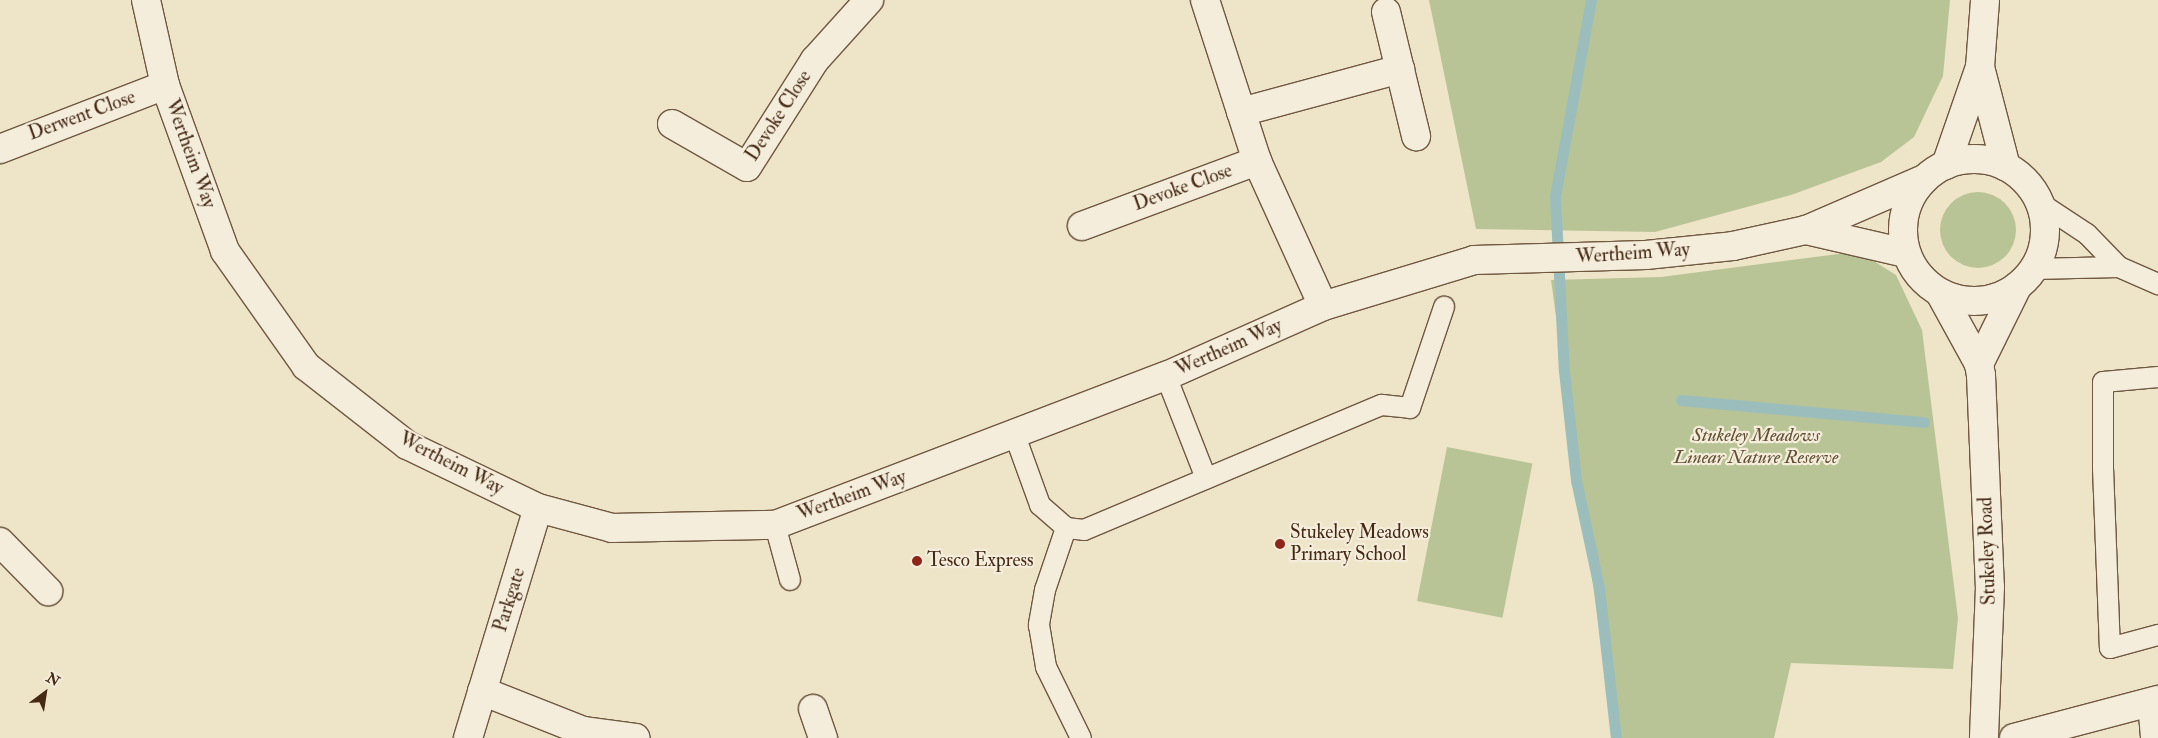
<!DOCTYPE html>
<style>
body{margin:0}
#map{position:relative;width:2158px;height:738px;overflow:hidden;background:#eee4c7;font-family:"IM FELL Double Pica",serif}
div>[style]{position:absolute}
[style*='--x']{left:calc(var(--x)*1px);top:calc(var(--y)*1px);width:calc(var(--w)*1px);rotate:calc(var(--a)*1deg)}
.green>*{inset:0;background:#b8c496;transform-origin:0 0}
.round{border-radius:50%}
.stream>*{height:11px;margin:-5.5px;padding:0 5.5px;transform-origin:5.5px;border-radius:5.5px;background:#9bbebc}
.roads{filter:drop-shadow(1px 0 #705841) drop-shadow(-1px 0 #705841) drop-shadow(0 1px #705841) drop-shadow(0 -1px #705841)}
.lane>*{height:20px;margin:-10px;padding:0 10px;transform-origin:10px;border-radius:10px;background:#f4eddb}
.street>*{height:28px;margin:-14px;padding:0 14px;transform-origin:14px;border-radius:14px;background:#f4eddb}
.secondary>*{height:28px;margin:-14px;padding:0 14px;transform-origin:14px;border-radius:14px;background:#f4eddb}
.secondary>.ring{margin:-14px;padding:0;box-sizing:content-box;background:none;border:28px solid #f4eddb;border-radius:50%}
.dots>*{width:14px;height:14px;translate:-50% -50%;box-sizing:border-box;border:2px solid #f4eddb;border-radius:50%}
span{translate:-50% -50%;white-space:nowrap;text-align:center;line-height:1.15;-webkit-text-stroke:4.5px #f4eddb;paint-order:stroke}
.street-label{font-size:19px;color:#462914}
.park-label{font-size:19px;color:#625034;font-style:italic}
.poi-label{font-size:19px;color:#462914}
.left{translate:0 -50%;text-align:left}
.north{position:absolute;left:20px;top:668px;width:50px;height:50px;-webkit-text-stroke:4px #f4eddb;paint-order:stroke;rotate:31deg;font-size:14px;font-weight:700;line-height:20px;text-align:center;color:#462914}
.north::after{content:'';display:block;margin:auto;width:18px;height:22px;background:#462914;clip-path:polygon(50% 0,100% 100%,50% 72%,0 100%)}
</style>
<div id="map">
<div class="green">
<i style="clip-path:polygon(1429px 0,1950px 0,1943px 76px,1914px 137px,1881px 162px,1791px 195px,1655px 232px,1476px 229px)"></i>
<i class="round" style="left:1940px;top:192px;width:76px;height:76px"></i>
<i style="clip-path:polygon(1846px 253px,1872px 260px,1896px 275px,1922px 330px,1958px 618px,1953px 669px,1791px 663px,1774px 738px,1614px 738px,1551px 280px,1661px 277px)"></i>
<i style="left:1447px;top:447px;width:87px;height:157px;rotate:11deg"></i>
</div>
<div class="stream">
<i style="--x:1591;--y:0;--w:199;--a:100.4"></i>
<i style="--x:1555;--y:196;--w:175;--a:87.1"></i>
<i style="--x:1564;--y:371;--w:110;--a:83.7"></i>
<i style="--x:1576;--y:480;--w:109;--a:77.9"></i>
<i style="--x:1599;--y:587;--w:152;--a:83.6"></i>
<i style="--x:1681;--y:400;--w:244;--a:5.2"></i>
</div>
<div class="roads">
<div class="lane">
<i style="--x:2040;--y:203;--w:56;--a:33.4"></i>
<i style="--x:2087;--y:234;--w:46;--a:45.9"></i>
<i style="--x:2119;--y:267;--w:43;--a:23.6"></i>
<i style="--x:2033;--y:269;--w:86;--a:-1.3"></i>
<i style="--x:1166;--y:376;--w:110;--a:68.6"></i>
<i style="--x:2158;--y:377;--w:55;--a:174.8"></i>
<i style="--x:2103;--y:382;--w:86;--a:90"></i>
<i style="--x:2103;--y:468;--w:180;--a:87.8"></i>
<i style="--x:2110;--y:648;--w:50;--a:-15.2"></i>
<i style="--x:1014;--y:433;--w:77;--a:70.1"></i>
<i style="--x:1040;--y:505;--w:35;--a:41"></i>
<i style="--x:1066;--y:528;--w:18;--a:6"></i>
<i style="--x:1084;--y:530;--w:323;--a:-22.8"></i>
<i style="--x:1382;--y:405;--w:28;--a:6"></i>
<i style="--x:1410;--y:408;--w:107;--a:-71.4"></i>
<i style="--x:775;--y:525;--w:57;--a:74.7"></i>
<i style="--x:1066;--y:528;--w:65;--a:108.7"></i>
<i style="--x:1045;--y:590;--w:36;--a:100"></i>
<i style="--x:1039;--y:625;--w:43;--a:80.5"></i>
<i style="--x:1046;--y:667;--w:79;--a:63.8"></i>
<i style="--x:2148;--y:703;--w:35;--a:85"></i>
</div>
<div class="street">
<i style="--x:1205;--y:0;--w:169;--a:72.1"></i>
<i style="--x:1257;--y:161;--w:159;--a:65.5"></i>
<i style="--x:1386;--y:12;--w:128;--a:76.4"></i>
<i style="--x:1241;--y:112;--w:165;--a:-15.1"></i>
<i style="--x:672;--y:124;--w:86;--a:29.8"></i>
<i style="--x:747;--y:167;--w:127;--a:-57.6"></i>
<i style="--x:815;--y:60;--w:81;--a:-48"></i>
<i style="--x:0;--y:149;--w:177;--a:-21.2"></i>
<i style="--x:1082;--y:226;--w:187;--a:-20.4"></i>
<i style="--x:0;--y:542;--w:69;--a:45.6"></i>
<i style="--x:482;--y:691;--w:109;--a:21.6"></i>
<i style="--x:583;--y:731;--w:53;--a:7.5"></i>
<i style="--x:813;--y:709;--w:31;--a:71"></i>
<i style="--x:468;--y:738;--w:240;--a:-73.1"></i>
<i style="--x:2014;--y:738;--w:149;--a:-14.8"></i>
</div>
<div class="secondary">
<i style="--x:146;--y:0;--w:87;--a:77.4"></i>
<i style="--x:165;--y:85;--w:177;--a:70.1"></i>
<i style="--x:225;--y:251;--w:141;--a:54.8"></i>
<i style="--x:306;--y:366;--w:128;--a:38"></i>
<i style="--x:407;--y:445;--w:145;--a:25.7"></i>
<i style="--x:538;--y:508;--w:77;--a:15.1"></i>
<i style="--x:612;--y:528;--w:163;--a:-1.1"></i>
<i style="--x:775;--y:525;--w:418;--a:-20.9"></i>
<i style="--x:1166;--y:376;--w:172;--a:-24"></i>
<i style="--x:1323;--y:306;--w:158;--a:-16.9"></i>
<i style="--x:1474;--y:260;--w:172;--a:-1.7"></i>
<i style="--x:1646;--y:255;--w:87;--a:-5.9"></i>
<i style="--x:1733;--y:246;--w:75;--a:-12.4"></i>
<i style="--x:1806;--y:230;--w:129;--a:-23.4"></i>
<i style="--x:1980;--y:67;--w:103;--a:75.4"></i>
<i class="ring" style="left:1903px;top:159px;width:114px;height:114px"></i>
<i style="--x:1946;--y:165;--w:104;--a:-70.9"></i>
<i style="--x:1980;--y:67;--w:67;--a:-85.7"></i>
<i style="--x:1806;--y:230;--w:103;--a:13"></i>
<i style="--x:1940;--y:293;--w:81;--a:61.2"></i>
<i style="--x:1979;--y:364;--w:11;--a:80"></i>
<i style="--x:1981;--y:375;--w:212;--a:87.6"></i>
<i style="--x:1990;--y:587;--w:151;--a:92.3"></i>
<i style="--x:1979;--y:364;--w:86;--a:-63.7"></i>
</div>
</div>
<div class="dots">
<i style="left:1280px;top:544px;background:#8f2418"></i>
<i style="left:917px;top:561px;background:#8f2418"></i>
</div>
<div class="street-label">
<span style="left:82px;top:116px;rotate:-20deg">Derwent Close</span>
<span style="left:779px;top:116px;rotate:-57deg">Devoke Close</span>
<span style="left:190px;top:154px;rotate:70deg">Wertheim Way</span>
<span style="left:1183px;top:188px;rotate:-20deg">Devoke Close</span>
<span style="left:1633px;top:254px;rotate:-4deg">Wertheim Way</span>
<span style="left:1229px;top:348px;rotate:-24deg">Wertheim Way</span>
<span style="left:451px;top:464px;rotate:27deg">Wertheim Way</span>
<span style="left:852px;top:496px;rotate:-20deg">Wertheim Way</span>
<span style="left:1988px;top:551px;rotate:-92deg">Stukeley Road</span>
<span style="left:510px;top:600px;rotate:-73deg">Parkgate</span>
</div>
<div class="park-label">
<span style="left:1756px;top:447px">Stukeley Meadows<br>Linear Nature Reserve</span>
</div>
<div class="poi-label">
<span class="left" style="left:1290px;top:544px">Stukeley Meadows<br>Primary School</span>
<span class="left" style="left:927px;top:561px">Tesco Express</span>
</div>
<div class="north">N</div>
</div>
